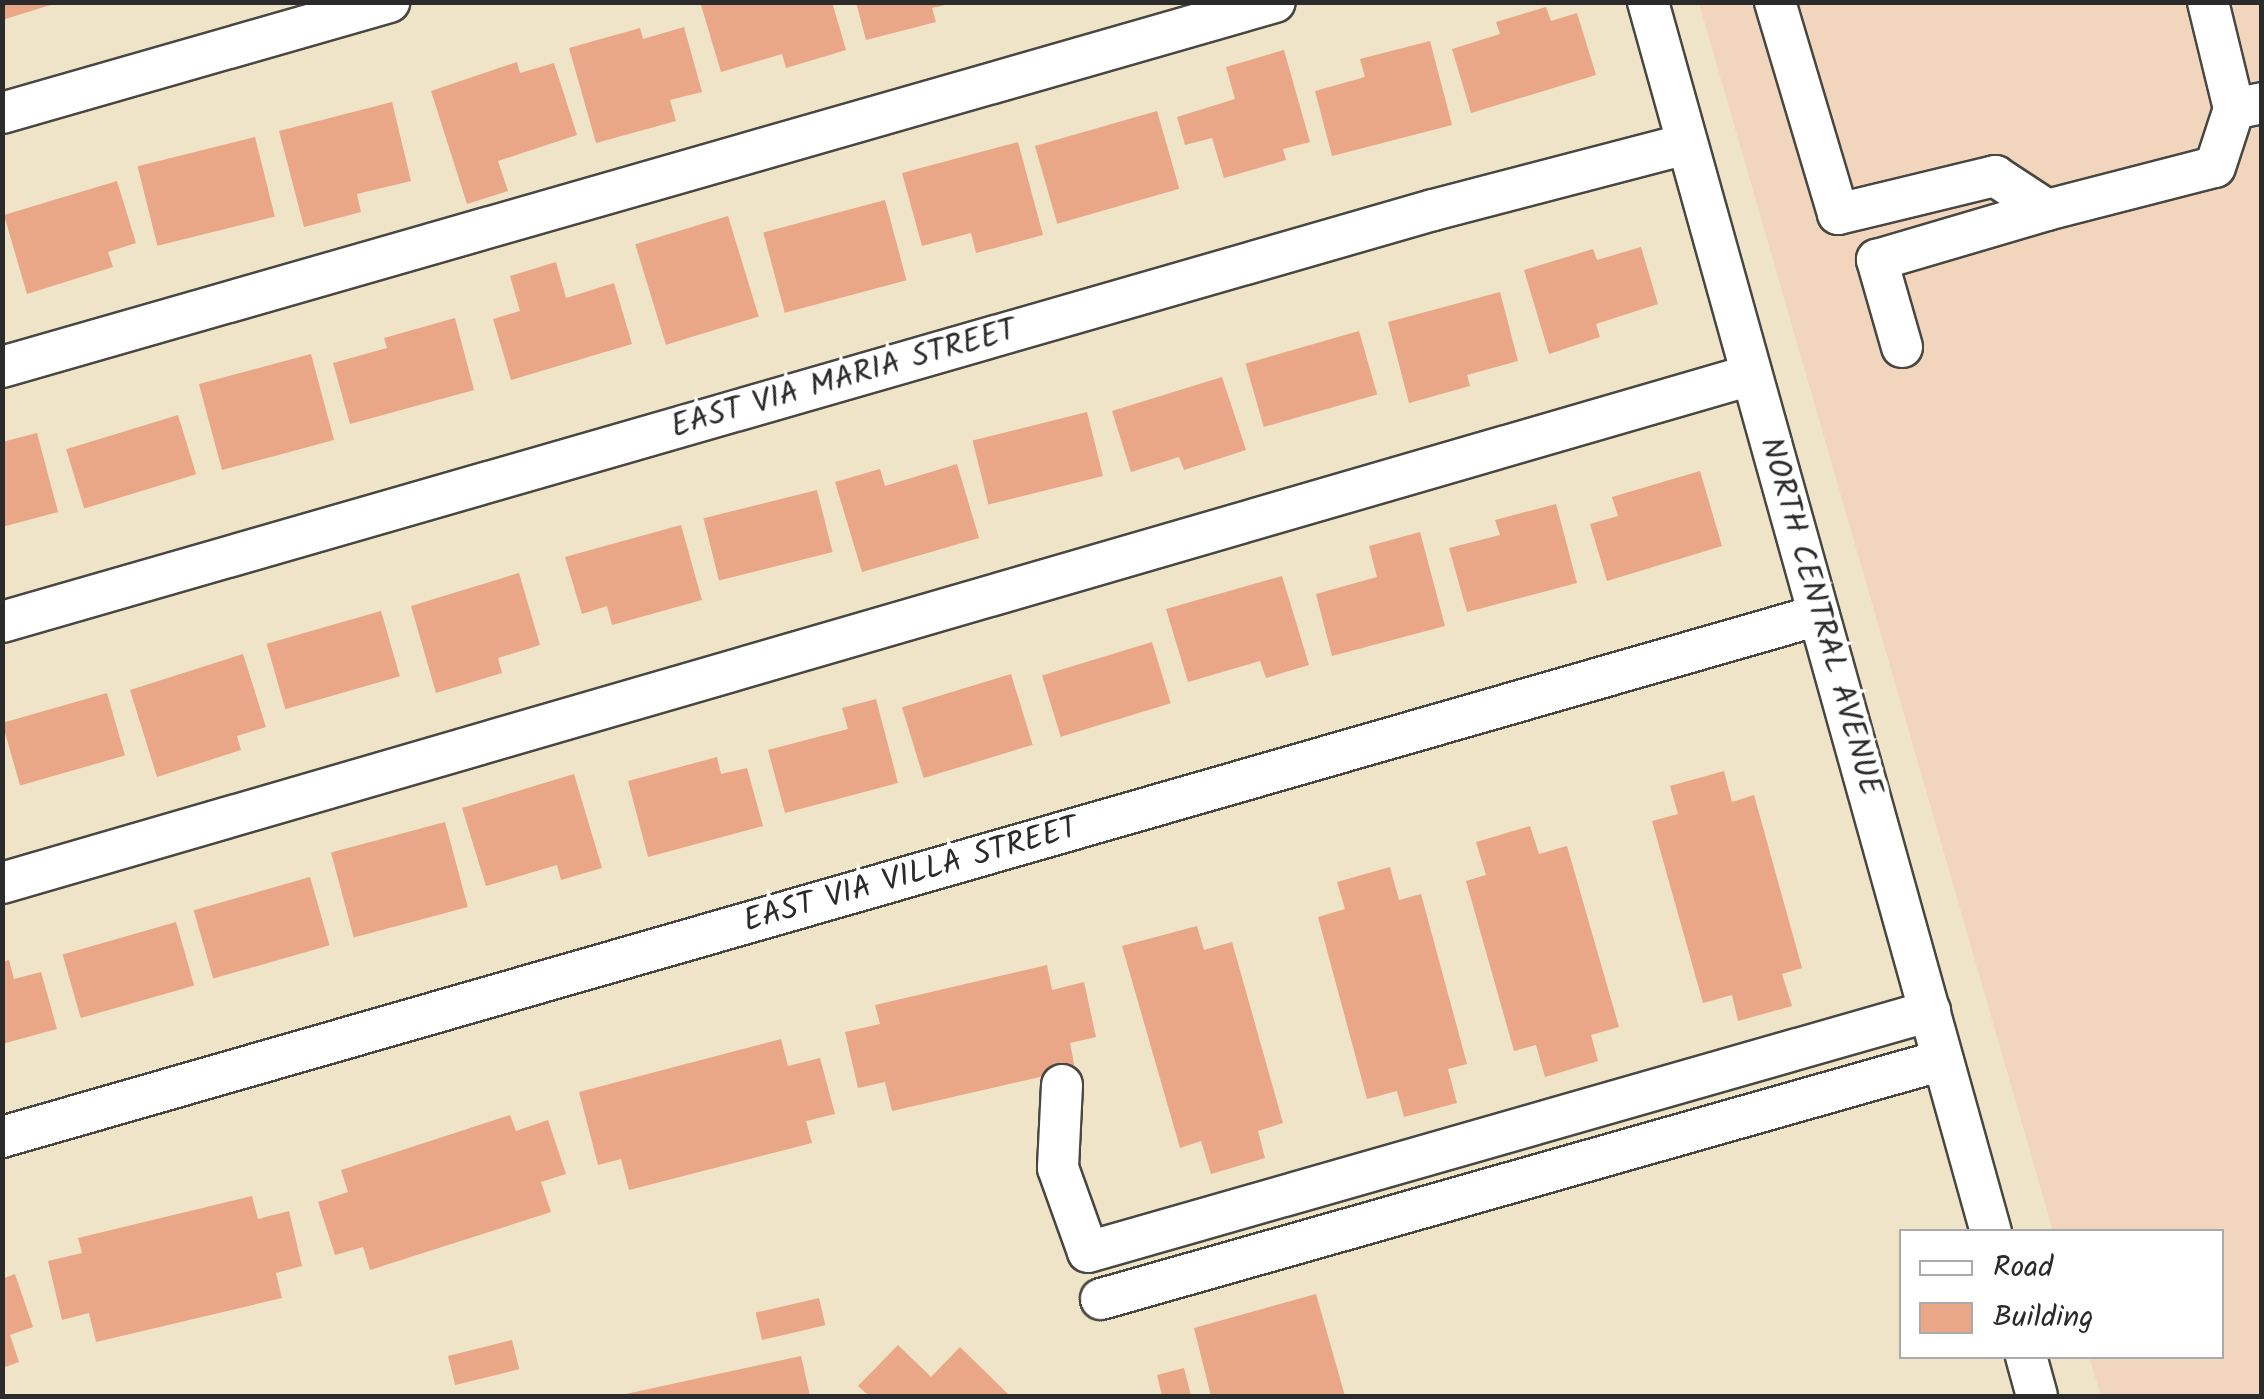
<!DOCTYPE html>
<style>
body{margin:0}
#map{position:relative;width:2264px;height:1399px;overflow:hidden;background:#efe4c7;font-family:Kalam,sans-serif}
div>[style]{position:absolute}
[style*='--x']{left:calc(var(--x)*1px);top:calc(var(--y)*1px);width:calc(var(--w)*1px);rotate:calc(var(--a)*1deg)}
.built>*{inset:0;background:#f2d5bd}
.building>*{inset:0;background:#e9a787;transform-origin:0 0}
.roads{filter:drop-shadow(2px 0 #484742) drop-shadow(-2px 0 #484742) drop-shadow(0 2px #484742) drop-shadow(0 -2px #484742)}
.minor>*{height:40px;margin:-20px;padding:0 20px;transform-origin:20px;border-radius:20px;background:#fff}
span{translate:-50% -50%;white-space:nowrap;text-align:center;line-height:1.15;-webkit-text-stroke:9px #fff;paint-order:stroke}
.street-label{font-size:32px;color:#2b2b2b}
.frame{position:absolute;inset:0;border:5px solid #2b2b2b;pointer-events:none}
.legend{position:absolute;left:1899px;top:1229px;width:325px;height:130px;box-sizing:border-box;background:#fff;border:2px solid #aaa;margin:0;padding:12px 18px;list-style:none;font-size:30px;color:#2b2b2b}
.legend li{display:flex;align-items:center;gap:20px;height:50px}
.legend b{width:50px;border:2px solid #aaa}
</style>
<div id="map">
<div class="built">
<i style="clip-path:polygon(1699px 3px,2261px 3px,2261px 1396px,2101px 1396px,2089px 1357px,2222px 1356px,2222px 1232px,2053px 1231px)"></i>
</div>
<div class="building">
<i style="clip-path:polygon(2px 2px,56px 2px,57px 3px,2px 20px)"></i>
<i style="clip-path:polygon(710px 2px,832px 2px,846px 50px,786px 68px,782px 54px,721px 72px,701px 5px)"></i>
<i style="clip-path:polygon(856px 2px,949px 2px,950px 4px,932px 8px,936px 22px,866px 40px)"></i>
<i style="clip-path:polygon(1546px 7px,1551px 21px,1577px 13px,1596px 75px,1471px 113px,1452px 49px,1500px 34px,1496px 22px)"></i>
<i style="clip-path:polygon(684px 27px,702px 92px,670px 100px,676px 121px,596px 143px,569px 48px,640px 28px,643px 39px)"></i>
<i style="clip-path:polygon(1430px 41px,1452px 125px,1332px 156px,1315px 91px,1365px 77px,1360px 59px)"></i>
<i style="clip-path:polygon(1284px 50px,1310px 142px,1283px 149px,1286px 160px,1224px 178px,1212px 138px,1185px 145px,1177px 117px,1235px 99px,1226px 67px)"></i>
<i style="clip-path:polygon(517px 62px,520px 73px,554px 63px,577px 135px,498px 161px,508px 191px,467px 204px,431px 91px)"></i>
<i style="clip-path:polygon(392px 102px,411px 181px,357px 194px,361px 212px,304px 227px,279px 131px)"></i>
<i style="left:1157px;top:111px;width:81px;height:127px;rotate:74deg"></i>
<i style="left:255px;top:137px;width:82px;height:121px;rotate:76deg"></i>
<i style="clip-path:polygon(1018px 142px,1043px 235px,976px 253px,971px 233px,922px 246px,902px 173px)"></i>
<i style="clip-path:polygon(117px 181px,136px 243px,108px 252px,113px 267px,27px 294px,4px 215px)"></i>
<i style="left:885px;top:200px;width:83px;height:126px;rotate:75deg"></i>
<i style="left:728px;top:216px;width:105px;height:97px;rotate:73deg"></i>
<i style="clip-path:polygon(1641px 247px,1658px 304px,1596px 324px,1600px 337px,1549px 354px,1524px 270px,1593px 249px,1597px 260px)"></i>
<i style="clip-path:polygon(556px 262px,566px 298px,614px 283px,632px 344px,511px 380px,493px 319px,520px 311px,510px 276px)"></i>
<i style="clip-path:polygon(1500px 292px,1518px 361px,1467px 375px,1470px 386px,1409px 403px,1388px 322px)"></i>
<i style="clip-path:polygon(455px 318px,474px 390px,350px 424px,333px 363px,387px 348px,384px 338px)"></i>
<i style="left:1359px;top:331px;width:66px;height:118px;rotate:74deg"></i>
<i style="left:311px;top:354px;width:89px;height:116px;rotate:75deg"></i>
<i style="clip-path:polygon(1222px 377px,1246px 450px,1184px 470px,1179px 457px,1131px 472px,1112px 411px)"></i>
<i style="left:1087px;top:412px;width:66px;height:118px;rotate:76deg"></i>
<i style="left:178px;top:415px;width:62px;height:117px;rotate:73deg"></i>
<i style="clip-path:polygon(37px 433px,58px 512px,2px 527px,2px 442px)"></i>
<i style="clip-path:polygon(957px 464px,979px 538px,862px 572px,835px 482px,880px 469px,885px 486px)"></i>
<i style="clip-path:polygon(1700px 471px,1722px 546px,1607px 581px,1590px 524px,1618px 516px,1612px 497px)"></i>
<i style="left:817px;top:490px;width:64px;height:117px;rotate:76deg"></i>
<i style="clip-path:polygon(1556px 504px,1577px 583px,1467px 612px,1449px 548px,1500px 535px,1495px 520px)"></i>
<i style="clip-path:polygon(681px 525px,702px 600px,612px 625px,607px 606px,582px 614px,565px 557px)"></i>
<i style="clip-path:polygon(1420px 532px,1445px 626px,1332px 656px,1316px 594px,1377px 577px,1369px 546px)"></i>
<i style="clip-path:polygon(519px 573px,540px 645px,498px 658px,502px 673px,436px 693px,411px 606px)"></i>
<i style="clip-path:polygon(1282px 576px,1309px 665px,1266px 678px,1260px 661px,1188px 682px,1166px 609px)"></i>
<i style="left:381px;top:611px;width:68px;height:119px;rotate:74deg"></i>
<i style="left:1152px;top:642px;width:64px;height:115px;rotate:73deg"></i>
<i style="clip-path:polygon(243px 654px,266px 727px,237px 736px,241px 750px,157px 777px,130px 690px)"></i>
<i style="left:1011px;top:674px;width:74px;height:114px;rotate:73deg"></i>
<i style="left:107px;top:693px;width:65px;height:109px;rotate:74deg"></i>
<i style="clip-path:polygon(876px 699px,898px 783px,785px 813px,768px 750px,848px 729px,842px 708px)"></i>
<i style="clip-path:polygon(717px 757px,721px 774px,747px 768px,763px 826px,648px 857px,628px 781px)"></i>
<i style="clip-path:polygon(1724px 771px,1732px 802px,1754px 795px,1802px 968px,1782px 974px,1792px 1006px,1738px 1021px,1732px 995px,1703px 1003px,1652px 821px,1678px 814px,1670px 786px)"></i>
<i style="clip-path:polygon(574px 774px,602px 868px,561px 880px,557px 865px,486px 886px,462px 808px)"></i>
<i style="left:445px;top:822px;width:88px;height:118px;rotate:75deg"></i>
<i style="clip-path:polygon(1530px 826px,1539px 854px,1567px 846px,1619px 1027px,1591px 1035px,1598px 1061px,1545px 1077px,1536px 1045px,1514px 1051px,1466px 881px,1486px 875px,1476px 842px)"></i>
<i style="clip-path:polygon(1390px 867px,1399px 900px,1421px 894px,1467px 1064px,1448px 1069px,1457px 1103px,1404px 1117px,1397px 1091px,1367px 1099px,1318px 917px,1345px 909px,1337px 882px)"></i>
<i style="left:310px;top:877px;width:71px;height:121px;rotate:74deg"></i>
<i style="left:176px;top:922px;width:66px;height:118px;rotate:74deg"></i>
<i style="clip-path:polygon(1197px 926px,1204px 950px,1232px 942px,1283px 1123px,1258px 1131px,1265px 1158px,1211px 1174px,1201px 1141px,1180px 1148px,1122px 946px)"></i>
<i style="clip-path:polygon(9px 960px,14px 979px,41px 972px,57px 1029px,2px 1044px,2px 962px)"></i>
<i style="clip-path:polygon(1047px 965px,1052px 990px,1084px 982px,1096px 1037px,1070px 1043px,1075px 1069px,892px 1111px,885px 1082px,858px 1088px,845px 1032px,880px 1024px,875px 1005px)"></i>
<i style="clip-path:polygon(781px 1039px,788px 1066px,820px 1058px,835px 1114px,806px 1121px,812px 1143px,629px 1190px,621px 1159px,598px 1165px,579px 1092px)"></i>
<i style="clip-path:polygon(510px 1115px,516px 1131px,548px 1120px,566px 1174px,541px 1182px,551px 1212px,370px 1270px,363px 1247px,335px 1255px,318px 1202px,348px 1192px,341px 1170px)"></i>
<i style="clip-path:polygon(252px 1196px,258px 1219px,289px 1211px,302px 1266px,276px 1273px,282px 1298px,96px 1342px,89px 1313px,62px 1320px,48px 1261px,82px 1253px,78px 1238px)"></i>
<i style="clip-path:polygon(15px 1274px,33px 1327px,10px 1335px,19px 1362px,2px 1368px,2px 1279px)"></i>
<i style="clip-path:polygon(1316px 1294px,1345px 1396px,1211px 1396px,1194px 1328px)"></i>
<i style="left:819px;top:1298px;width:28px;height:65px;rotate:77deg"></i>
<i style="left:512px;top:1340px;width:30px;height:66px;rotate:76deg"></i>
<i style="clip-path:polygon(898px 1345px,931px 1377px,960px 1347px,1010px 1396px,869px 1396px,858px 1386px)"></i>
<i style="clip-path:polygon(801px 1356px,810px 1396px,621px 1396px,621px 1395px)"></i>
<i style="clip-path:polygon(1184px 1368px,1191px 1396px,1162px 1396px,1157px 1375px)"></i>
</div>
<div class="roads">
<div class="minor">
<i style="--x:1648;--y:2;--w:1277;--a:74.42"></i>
<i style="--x:1775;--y:2;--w:221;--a:73.4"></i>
<i style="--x:1838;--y:214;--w:162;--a:-13.6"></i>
<i style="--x:1995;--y:176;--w:62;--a:33.2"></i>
<i style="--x:2047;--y:210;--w:173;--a:-14.4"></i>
<i style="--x:2215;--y:167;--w:61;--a:-71.9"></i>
<i style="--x:2208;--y:2;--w:110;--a:76.3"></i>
<i style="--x:2234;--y:109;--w:29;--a:-12"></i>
<i style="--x:2;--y:113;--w:403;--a:-16"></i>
<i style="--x:1902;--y:347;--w:91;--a:-106"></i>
<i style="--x:1877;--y:260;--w:177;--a:-16.4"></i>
<i style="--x:2;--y:367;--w:1324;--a:-16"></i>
<i style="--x:2;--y:622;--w:1489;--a:-16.06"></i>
<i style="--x:1433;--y:210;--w:262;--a:-14.6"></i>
<i style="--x:2;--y:883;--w:1821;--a:-16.2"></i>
<i style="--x:1062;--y:1085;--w:83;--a:92.8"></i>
<i style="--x:1058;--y:1168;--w:89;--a:70.3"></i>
<i style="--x:1088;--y:1252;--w:876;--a:-15.97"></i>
<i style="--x:2;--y:1137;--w:1890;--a:-16.03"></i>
<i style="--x:1101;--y:1299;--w:875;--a:-15.85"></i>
<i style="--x:2026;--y:1356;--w:41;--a:74.6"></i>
</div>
</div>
<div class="street-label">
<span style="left:844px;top:380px;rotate:-16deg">EAST VIA MARIA STREET</span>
<span style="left:1819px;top:617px;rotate:74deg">NORTH CENTRAL AVENUE</span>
<span style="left:911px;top:876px;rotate:-16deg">EAST VIA VILLA STREET</span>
</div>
<div class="frame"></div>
<ul class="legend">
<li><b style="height:12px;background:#fff"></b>Road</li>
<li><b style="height:28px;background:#e9a787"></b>Building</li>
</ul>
</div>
